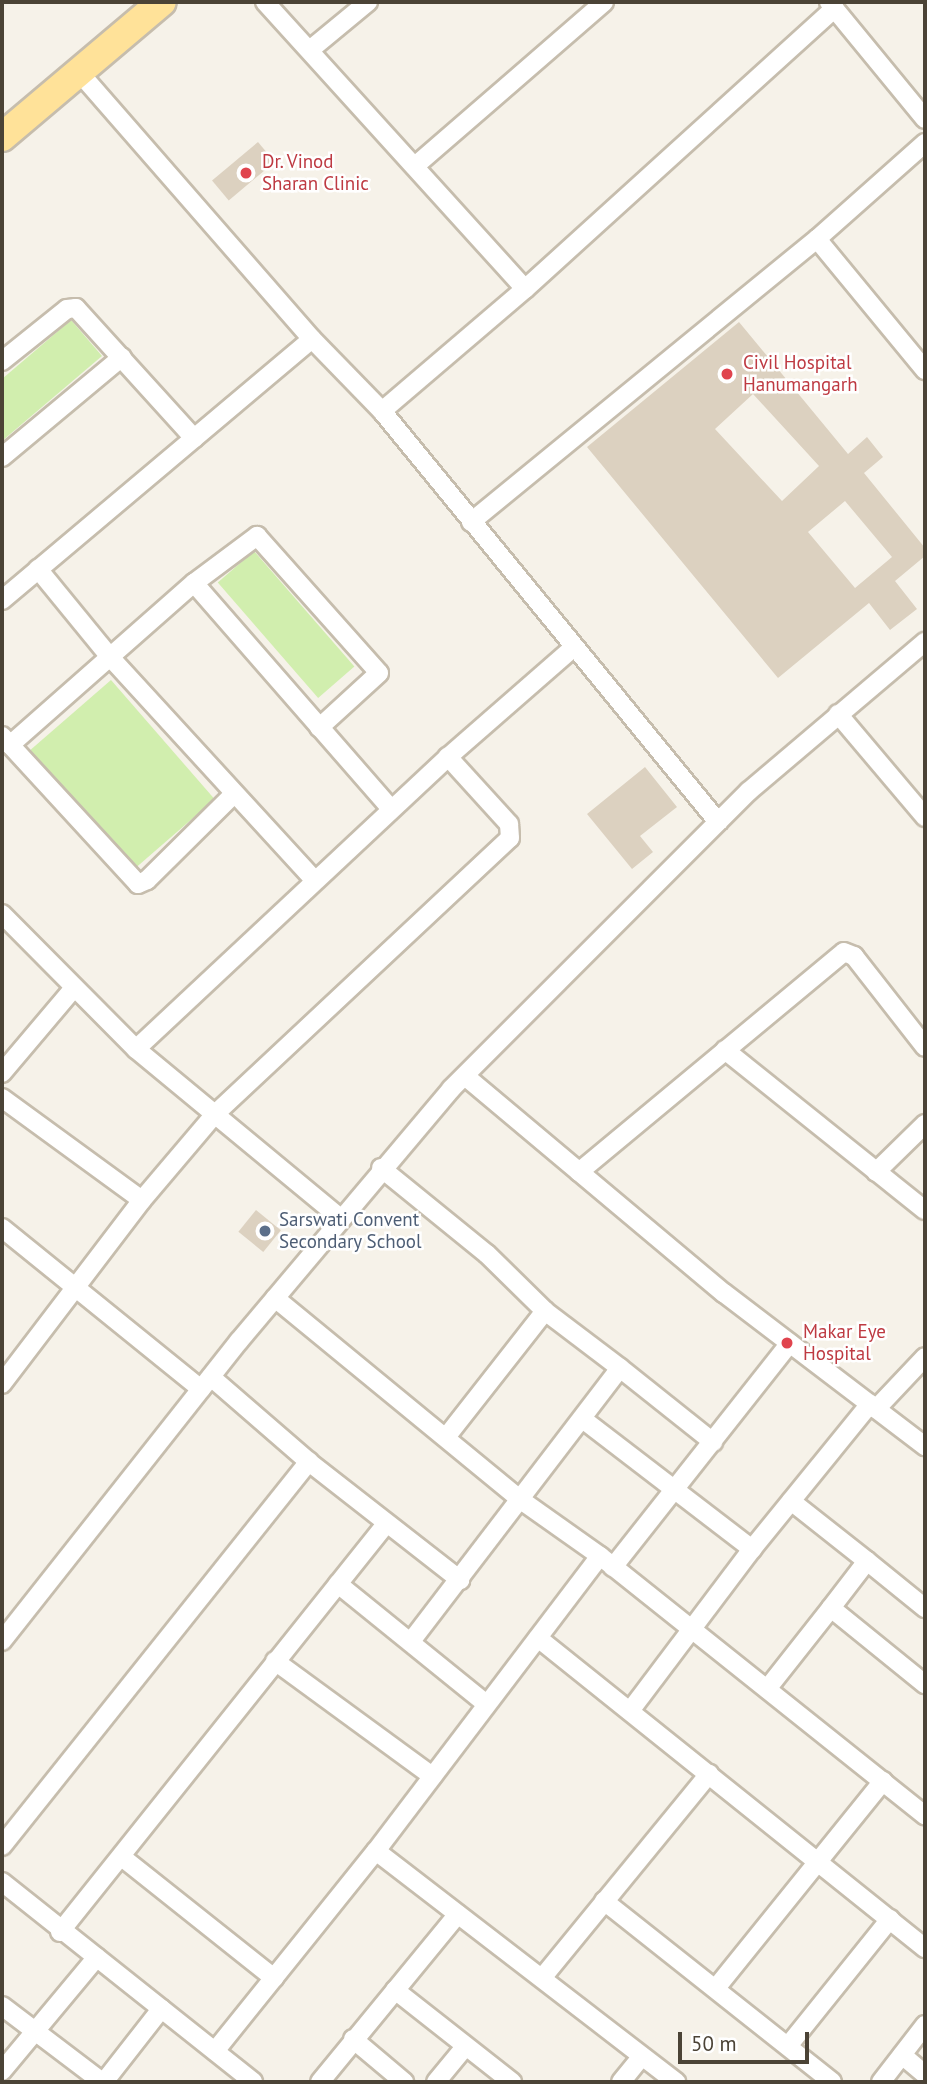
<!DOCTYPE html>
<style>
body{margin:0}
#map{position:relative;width:927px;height:2084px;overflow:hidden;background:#f6f2e9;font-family:"PT Sans",sans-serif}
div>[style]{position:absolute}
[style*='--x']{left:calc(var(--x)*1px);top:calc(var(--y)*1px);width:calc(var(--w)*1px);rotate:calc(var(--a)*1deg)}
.green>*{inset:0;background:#d1eeae;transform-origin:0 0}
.building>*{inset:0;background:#dcd1c0;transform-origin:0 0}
.roads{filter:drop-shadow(2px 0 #c6bdad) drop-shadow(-2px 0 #c6bdad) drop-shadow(0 2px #c6bdad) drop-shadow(0 -2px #c6bdad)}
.minor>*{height:18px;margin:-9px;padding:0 9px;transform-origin:9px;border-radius:9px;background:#fff}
.primary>*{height:28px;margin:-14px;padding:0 14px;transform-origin:14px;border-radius:14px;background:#ffe299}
.dots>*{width:19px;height:19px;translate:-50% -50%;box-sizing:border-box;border:4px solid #fff;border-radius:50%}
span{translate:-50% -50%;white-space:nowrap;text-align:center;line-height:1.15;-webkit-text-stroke:5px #fff;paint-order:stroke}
.health-label{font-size:19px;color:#be3a42}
.left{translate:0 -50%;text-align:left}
.service-label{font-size:19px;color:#4e5e75}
.frame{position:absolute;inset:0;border:4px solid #4b4336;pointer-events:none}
.scale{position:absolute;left:678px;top:2032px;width:131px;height:32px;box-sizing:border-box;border:4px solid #4b4336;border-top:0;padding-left:9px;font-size:21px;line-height:24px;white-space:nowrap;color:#4b4336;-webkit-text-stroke:5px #fff;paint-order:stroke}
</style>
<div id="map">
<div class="green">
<i style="clip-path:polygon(71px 320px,102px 356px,2px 441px,2px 379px)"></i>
<i style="left:254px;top:551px;width:153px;height:48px;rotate:49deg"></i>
<i style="left:111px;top:680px;width:158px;height:108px;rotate:49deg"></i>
</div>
<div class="building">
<i style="left:258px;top:142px;width:26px;height:60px;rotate:50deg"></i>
<i style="clip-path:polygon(evenodd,739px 322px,848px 454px,867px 437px,883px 457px,864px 473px,925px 548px,925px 556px,895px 581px,917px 609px,890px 630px,869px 603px,778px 678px,587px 447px,739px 322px,753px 394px,819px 466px,782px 501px,715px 429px,753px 394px,739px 322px,845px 501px,892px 557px,855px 588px,808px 532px,845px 501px)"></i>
<i style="clip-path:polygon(645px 767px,677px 807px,640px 836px,653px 852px,632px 869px,587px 814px)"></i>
<i style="left:256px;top:1210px;width:32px;height:28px;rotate:39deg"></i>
</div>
<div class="roads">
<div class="minor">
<i style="--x:265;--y:2;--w:387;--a:47.8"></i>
<i style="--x:829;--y:2;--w:151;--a:50.6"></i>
<i style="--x:311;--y:49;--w:74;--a:-39.5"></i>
<i style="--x:79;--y:72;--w:354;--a:48.9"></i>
<i style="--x:312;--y:339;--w:100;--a:45.8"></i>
<i style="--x:382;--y:411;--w:531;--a:50.73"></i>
<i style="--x:925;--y:143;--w:144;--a:138.4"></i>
<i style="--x:817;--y:239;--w:170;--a:50.5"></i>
<i style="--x:415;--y:166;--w:250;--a:-40.9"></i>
<i style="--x:2;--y:361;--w:83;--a:-38.7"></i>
<i style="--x:67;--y:309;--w:9;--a:-6"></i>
<i style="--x:76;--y:308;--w:176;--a:47.8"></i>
<i style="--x:382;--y:411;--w:188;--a:-40.5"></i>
<i style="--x:525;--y:289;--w:418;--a:-42.2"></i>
<i style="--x:2;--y:457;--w:156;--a:-39.8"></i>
<i style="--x:471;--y:522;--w:447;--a:-39.3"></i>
<i style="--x:38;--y:569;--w:114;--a:50.7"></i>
<i style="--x:110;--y:657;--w:302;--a:47.5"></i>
<i style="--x:194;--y:583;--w:300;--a:48.9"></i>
<i style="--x:2;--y:600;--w:405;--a:-40.1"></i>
<i style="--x:838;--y:714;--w:135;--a:49.8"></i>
<i style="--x:2;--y:736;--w:201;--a:47.4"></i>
<i style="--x:138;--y:884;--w:10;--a:-24"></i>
<i style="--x:147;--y:880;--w:121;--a:-44.7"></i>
<i style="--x:10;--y:745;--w:245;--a:-41.4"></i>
<i style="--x:194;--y:583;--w:79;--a:-36.7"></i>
<i style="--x:257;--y:536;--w:183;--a:48.3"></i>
<i style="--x:379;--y:673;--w:81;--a:137.5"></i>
<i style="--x:2;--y:914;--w:190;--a:45.2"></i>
<i style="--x:136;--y:1049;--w:265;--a:39.6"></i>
<i style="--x:136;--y:1049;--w:427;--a:-43.1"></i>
<i style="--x:448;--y:757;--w:167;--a:-41.1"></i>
<i style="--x:725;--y:1050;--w:256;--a:38.7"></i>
<i style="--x:2;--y:1073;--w:110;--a:-49.8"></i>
<i style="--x:465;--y:1076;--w:338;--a:40"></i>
<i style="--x:724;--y:1293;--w:253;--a:37.3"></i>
<i style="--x:2;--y:1098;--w:173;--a:36.1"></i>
<i style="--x:142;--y:1200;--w:231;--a:127.3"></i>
<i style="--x:381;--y:1168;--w:136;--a:39.1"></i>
<i style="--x:487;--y:1254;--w:81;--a:44.5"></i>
<i style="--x:545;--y:1311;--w:94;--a:37.2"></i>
<i style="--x:579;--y:1172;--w:344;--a:-39.7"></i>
<i style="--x:844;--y:952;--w:11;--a:22"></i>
<i style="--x:854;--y:956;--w:115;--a:52"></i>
<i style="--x:876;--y:1172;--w:69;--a:-44.4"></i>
<i style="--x:142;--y:1200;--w:111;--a:-49.7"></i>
<i style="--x:214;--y:1115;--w:405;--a:-43.1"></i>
<i style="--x:510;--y:838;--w:14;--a:-94"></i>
<i style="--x:509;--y:824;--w:91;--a:-132.3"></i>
<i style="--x:2;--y:1228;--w:256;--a:39"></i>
<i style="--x:275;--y:1298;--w:318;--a:39.4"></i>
<i style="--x:521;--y:1500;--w:97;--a:35.3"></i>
<i style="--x:600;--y:1556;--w:416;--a:38.6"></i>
<i style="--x:211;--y:1377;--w:130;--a:40.9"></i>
<i style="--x:309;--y:1462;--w:192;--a:38"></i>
<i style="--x:876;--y:1409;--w:71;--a:-46.7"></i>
<i style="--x:584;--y:1420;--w:212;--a:37.5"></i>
<i style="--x:447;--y:1436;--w:159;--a:-51.9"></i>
<i style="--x:791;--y:1501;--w:97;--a:38.3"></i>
<i style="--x:867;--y:1561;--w:59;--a:127.5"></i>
<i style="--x:867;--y:1561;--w:75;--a:39"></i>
<i style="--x:613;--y:1567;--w:285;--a:-51.7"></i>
<i style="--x:338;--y:1584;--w:191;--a:39"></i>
<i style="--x:538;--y:1638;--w:496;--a:38.7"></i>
<i style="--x:412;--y:1640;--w:342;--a:-52.6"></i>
<i style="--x:620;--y:1368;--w:119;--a:38.5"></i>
<i style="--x:2;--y:1641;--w:382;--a:-51.7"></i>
<i style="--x:239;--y:1341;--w:329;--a:-49.9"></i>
<i style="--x:451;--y:1089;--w:421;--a:-45"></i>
<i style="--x:749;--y:791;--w:231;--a:-40.3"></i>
<i style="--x:275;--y:1661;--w:195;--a:36.2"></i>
<i style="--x:767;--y:1689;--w:103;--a:-51.7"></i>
<i style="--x:831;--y:1608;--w:121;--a:39"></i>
<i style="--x:630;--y:1711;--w:203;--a:-53"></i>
<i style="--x:752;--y:1549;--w:187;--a:-50.9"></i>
<i style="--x:2;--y:1846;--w:492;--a:-51.4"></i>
<i style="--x:376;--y:1851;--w:379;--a:37.6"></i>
<i style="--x:123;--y:1858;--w:193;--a:38.5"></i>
<i style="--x:2;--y:1882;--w:321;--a:38.5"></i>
<i style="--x:604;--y:1901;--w:291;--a:38.4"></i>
<i style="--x:60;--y:1932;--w:522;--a:-51.37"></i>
<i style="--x:542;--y:1978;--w:264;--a:-50.7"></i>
<i style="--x:716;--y:1988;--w:266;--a:-51.1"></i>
<i style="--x:395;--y:1990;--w:149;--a:38.2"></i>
<i style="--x:2;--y:2006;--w:126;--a:37.2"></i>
<i style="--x:353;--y:2039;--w:67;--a:40.1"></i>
<i style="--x:788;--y:2046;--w:163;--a:-51.2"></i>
<i style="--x:215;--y:2051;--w:257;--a:-51.2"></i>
<i style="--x:376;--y:1851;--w:370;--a:-52.8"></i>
<i style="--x:902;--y:2055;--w:30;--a:40"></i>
<i style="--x:2;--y:2071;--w:148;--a:-50.2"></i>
<i style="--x:104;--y:2082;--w:93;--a:-52"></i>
<i style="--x:320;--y:2082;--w:217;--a:-50.6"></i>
<i style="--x:436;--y:2082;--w:45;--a:-50.4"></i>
<i style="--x:621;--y:2082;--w:33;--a:-51"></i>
<i style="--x:881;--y:2082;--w:72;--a:-52.3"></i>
</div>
<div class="primary">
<i style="--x:2;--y:137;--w:209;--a:-40.2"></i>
</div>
</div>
<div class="dots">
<i style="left:246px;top:173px;background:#e0444e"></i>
<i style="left:727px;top:374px;background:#e0444e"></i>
<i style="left:265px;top:1231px;background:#5c6f8a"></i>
<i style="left:787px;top:1343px;background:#e0444e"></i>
</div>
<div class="health-label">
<span class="left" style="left:262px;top:173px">Dr. Vinod<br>Sharan Clinic</span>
<span class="left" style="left:743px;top:374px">Civil Hospital<br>Hanumangarh</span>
<span class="left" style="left:803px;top:1343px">Makar Eye<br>Hospital</span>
</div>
<div class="service-label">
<span class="left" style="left:279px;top:1231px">Sarswati Convent<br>Secondary School</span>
</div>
<div class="frame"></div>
<div class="scale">50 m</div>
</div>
